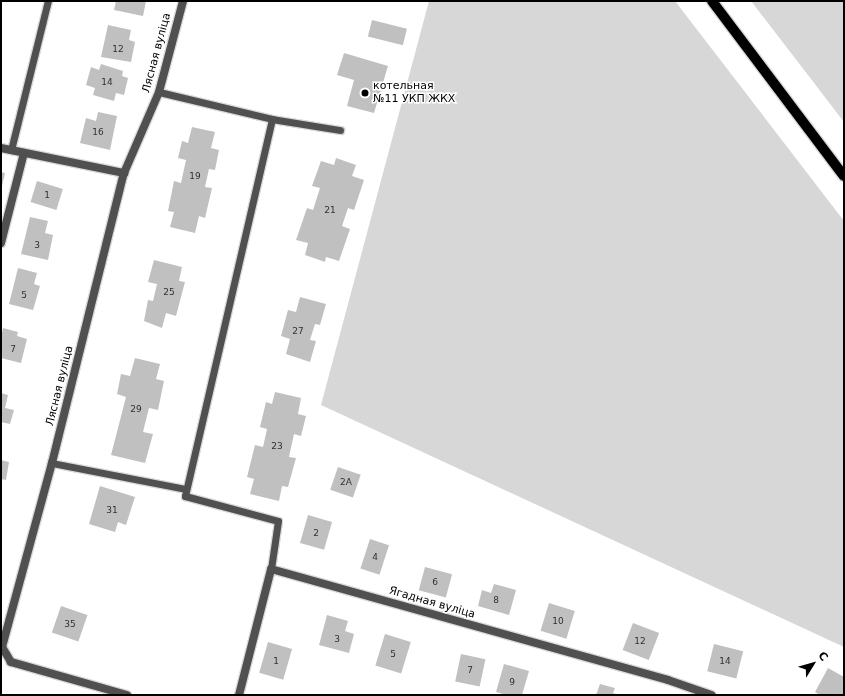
<!DOCTYPE html>
<meta charset="utf-8">
<style>
body{margin:0}
#map{position:relative;width:845px;height:696px;overflow:hidden;background:#fff;font-family:"DejaVu Sans",sans-serif}
div>[style]{position:absolute}
[style*='--x']{left:calc(var(--x)*1px);top:calc(var(--y)*1px);width:calc(var(--w)*1px);rotate:calc(var(--a)*1deg)}
.green>*{inset:0;background:#d7d7d7}
.building>*{inset:0;background:#c0c0c0;transform-origin:0 0}
.roads{filter:drop-shadow(1px 0 #dbdbdb) drop-shadow(-1px 0 #dbdbdb) drop-shadow(0 1px #dbdbdb) drop-shadow(0 -1px #dbdbdb)}
.service>*{height:7px;margin:-3.5px;padding:0 3.5px;transform-origin:3.5px;border-radius:3.5px;background:#505050}
.minor>*{height:8px;margin:-4px;padding:0 4px;transform-origin:4px;border-radius:4px;background:#505050}
.primary>*{height:10px;margin:-5px;padding:0 5px;transform-origin:5px;border-radius:5px;background:#000}
.dots>*{width:11px;height:11px;translate:-50% -50%;box-sizing:border-box;border:2px solid #fff;border-radius:50%}
span{translate:-50% -50%;white-space:nowrap;text-align:center;line-height:1.15;-webkit-text-stroke:3px #fff;paint-order:stroke}
.number-label{font-size:9px;color:#303030}
.number-label span{-webkit-text-stroke-width:0}
.street-label{font-size:11px;color:#000}
.poi-label{font-size:11px;color:#000}
.left{translate:0 -50%;text-align:left}
.frame{position:absolute;inset:0;border:2px solid #000;pointer-events:none}
.north{position:absolute;left:793px;top:644px;width:40px;height:40px;-webkit-text-stroke:3px #fff;paint-order:stroke;rotate:53deg;font-size:11px;font-weight:700;line-height:16px;text-align:center;color:#000}
.north::after{content:'';display:block;margin:auto;width:14px;height:18px;background:#000;clip-path:polygon(50% 0,100% 100%,50% 72%,0 100%)}
</style>
<div id="map">
<div class="green">
<i style="clip-path:polygon(429px 1px,675px 1px,844px 221px,844px 647px,321px 405px)"></i>
<i style="clip-path:polygon(751px 1px,844px 1px,844px 122px)"></i>
</div>
<div class="building">
<i style="clip-path:polygon(116px 1px,146px 1px,143px 16px,114px 10px)"></i>
<i style="left:372px;top:20px;width:36px;height:17px;rotate:14deg"></i>
<i style="clip-path:polygon(108px 25px,131px 30px,129px 40px,135px 42px,131px 62px,101px 57px)"></i>
<i style="clip-path:polygon(344px 53px,388px 66px,374px 113px,347px 106px,354px 80px,337px 75px)"></i>
<i style="clip-path:polygon(101px 64px,123px 71px,122px 76px,128px 78px,124px 95px,116px 93px,114px 101px,93px 95px,95px 88px,86px 85px,91px 67px,99px 70px)"></i>
<i style="clip-path:polygon(98px 112px,117px 116px,110px 150px,80px 143px,86px 118px,96px 121px)"></i>
<i style="clip-path:polygon(192px 127px,215px 132px,211px 148px,219px 150px,215px 170px,209px 169px,205px 187px,212px 188px,205px 218px,199px 216px,195px 233px,170px 227px,174px 212px,168px 211px,174px 181px,181px 183px,186px 160px,178px 158px,182px 141px,188px 143px)"></i>
<i style="clip-path:polygon(336px 158px,356px 165px,352px 176px,364px 180px,354px 210px,348px 208px,342px 226px,350px 229px,339px 261px,326px 257px,325px 262px,305px 255px,308px 243px,296px 240px,307px 208px,313px 210px,320px 188px,312px 186px,321px 161px,334px 165px)"></i>
<i style="clip-path:polygon(1px 172px,5px 173px,2px 186px,1px 186px)"></i>
<i style="left:37px;top:181px;width:27px;height:22px;rotate:17deg"></i>
<i style="clip-path:polygon(30px 217px,48px 221px,45px 233px,53px 235px,48px 260px,21px 254px)"></i>
<i style="clip-path:polygon(154px 260px,182px 267px,179px 281px,185px 282px,176px 316px,166px 313px,162px 328px,144px 321px,148px 300px,153px 301px,157px 284px,148px 282px)"></i>
<i style="clip-path:polygon(18px 268px,37px 273px,34px 284px,40px 286px,33px 310px,9px 304px)"></i>
<i style="clip-path:polygon(300px 297px,326px 304px,320px 325px,315px 324px,310px 340px,316px 341px,310px 362px,286px 354px,290px 339px,281px 336px,288px 310px,296px 312px)"></i>
<i style="clip-path:polygon(3px 328px,18px 332px,17px 336px,27px 339px,21px 363px,1px 358px,1px 338px)"></i>
<i style="clip-path:polygon(135px 358px,160px 364px,156px 379px,164px 381px,158px 410px,149px 408px,143px 432px,153px 434px,145px 463px,111px 455px,126px 397px,117px 394px,121px 374px,130px 376px)"></i>
<i style="clip-path:polygon(275px 392px,301px 398px,298px 414px,306px 416px,301px 436px,294px 434px,289px 457px,296px 458px,288px 487px,282px 486px,279px 501px,250px 494px,254px 479px,247px 477px,255px 445px,263px 447px,267px 429px,260px 427px,266px 402px,272px 404px)"></i>
<i style="clip-path:polygon(1px 393px,8px 395px,5px 408px,14px 410px,10px 424px,1px 422px)"></i>
<i style="clip-path:polygon(1px 460px,9px 462px,6px 480px,1px 479px)"></i>
<i style="left:338px;top:467px;width:24px;height:24px;rotate:19deg"></i>
<i style="clip-path:polygon(100px 486px,135px 497px,126px 525px,118px 522px,115px 532px,89px 524px)"></i>
<i style="left:308px;top:515px;width:25px;height:29px;rotate:16deg"></i>
<i style="left:370px;top:539px;width:20px;height:31px;rotate:18deg"></i>
<i style="left:425px;top:567px;width:28px;height:24px;rotate:15deg"></i>
<i style="clip-path:polygon(494px 584px,516px 590px,509px 615px,478px 606px,482px 590px,491px 593px)"></i>
<i style="left:549px;top:603px;width:27px;height:29px;rotate:17deg"></i>
<i style="left:61px;top:606px;width:28px;height:28px;rotate:19deg"></i>
<i style="clip-path:polygon(327px 615px,348px 621px,345px 631px,354px 634px,349px 653px,319px 645px)"></i>
<i style="left:633px;top:623px;width:28px;height:29px;rotate:21deg"></i>
<i style="left:385px;top:634px;width:27px;height:33px;rotate:17deg"></i>
<i style="left:268px;top:642px;width:25px;height:32px;rotate:16deg"></i>
<i style="left:714px;top:644px;width:30px;height:28px;rotate:14deg"></i>
<i style="left:461px;top:654px;width:25px;height:28px;rotate:12deg"></i>
<i style="clip-path:polygon(504px 664px,529px 671px,522px 695px,507px 695px,496px 692px)"></i>
<i style="clip-path:polygon(828px 668px,844px 677px,844px 695px,820px 695px,815px 692px)"></i>
<i style="clip-path:polygon(600px 684px,615px 688px,613px 693px,618px 695px,596px 695px)"></i>
</div>
<div class="roads">
<div class="service">
<i style="--x:159;--y:92;--w:116;--a:13.4"></i>
<i style="--x:272;--y:119;--w:387;--a:103"></i>
<i style="--x:185;--y:496;--w:96;--a:15"></i>
<i style="--x:278;--y:521;--w:49;--a:98.3"></i>
<i style="--x:272;--y:119;--w:69;--a:9.2"></i>
<i style="--x:11;--y:150;--w:154;--a:-76.1"></i>
<i style="--x:52;--y:463;--w:136;--a:11"></i>
</div>
<div class="minor">
<i style="--x:1;--y:148;--w:126;--a:11.5"></i>
<i style="--x:1;--y:243;--w:93;--a:-75.7"></i>
<i style="--x:127;--y:695;--w:121;--a:-164.1"></i>
<i style="--x:11;--y:662;--w:17;--a:-121"></i>
<i style="--x:2;--y:647;--w:191;--a:-74.8"></i>
<i style="--x:52;--y:463;--w:299;--a:-76.1"></i>
<i style="--x:124;--y:173;--w:88;--a:-66.6"></i>
<i style="--x:159;--y:92;--w:94;--a:-75.2"></i>
<i style="--x:239;--y:695;--w:130;--a:-75.7"></i>
<i style="--x:271;--y:569;--w:412;--a:15.6"></i>
<i style="--x:668;--y:680;--w:46;--a:19.2"></i>
</div>
<div class="primary">
<i style="--x:712;--y:1;--w:219;--a:53"></i>
</div>
</div>
<div class="dots">
<i style="left:365px;top:93px;background:#000"></i>
</div>
<div class="number-label">
<span style="left:118px;top:49px">12</span>
<span style="left:107px;top:82px">14</span>
<span style="left:98px;top:132px">16</span>
<span style="left:195px;top:176px">19</span>
<span style="left:47px;top:195px">1</span>
<span style="left:330px;top:210px">21</span>
<span style="left:37px;top:245px">3</span>
<span style="left:169px;top:292px">25</span>
<span style="left:24px;top:295px">5</span>
<span style="left:298px;top:331px">27</span>
<span style="left:13px;top:349px">7</span>
<span style="left:136px;top:409px">29</span>
<span style="left:277px;top:446px">23</span>
<span style="left:346px;top:482px">2А</span>
<span style="left:112px;top:510px">31</span>
<span style="left:316px;top:533px">2</span>
<span style="left:375px;top:557px">4</span>
<span style="left:435px;top:582px">6</span>
<span style="left:496px;top:600px">8</span>
<span style="left:558px;top:621px">10</span>
<span style="left:70px;top:624px">35</span>
<span style="left:337px;top:639px">3</span>
<span style="left:640px;top:641px">12</span>
<span style="left:393px;top:654px">5</span>
<span style="left:276px;top:661px">1</span>
<span style="left:725px;top:661px">14</span>
<span style="left:470px;top:670px">7</span>
<span style="left:512px;top:682px">9</span>
</div>
<div class="street-label">
<span style="left:157px;top:53px;rotate:-75deg">Лясная вуліца</span>
<span style="left:60px;top:386px;rotate:-76deg">Лясная вуліца</span>
<span style="left:432px;top:603px;rotate:16deg">Ягадная вуліца</span>
</div>
<div class="poi-label">
<span class="left" style="left:373px;top:93px">котельная<br>№11 УКП ЖКХ</span>
</div>
<div class="frame"></div>
<div class="north">С</div>
</div>
